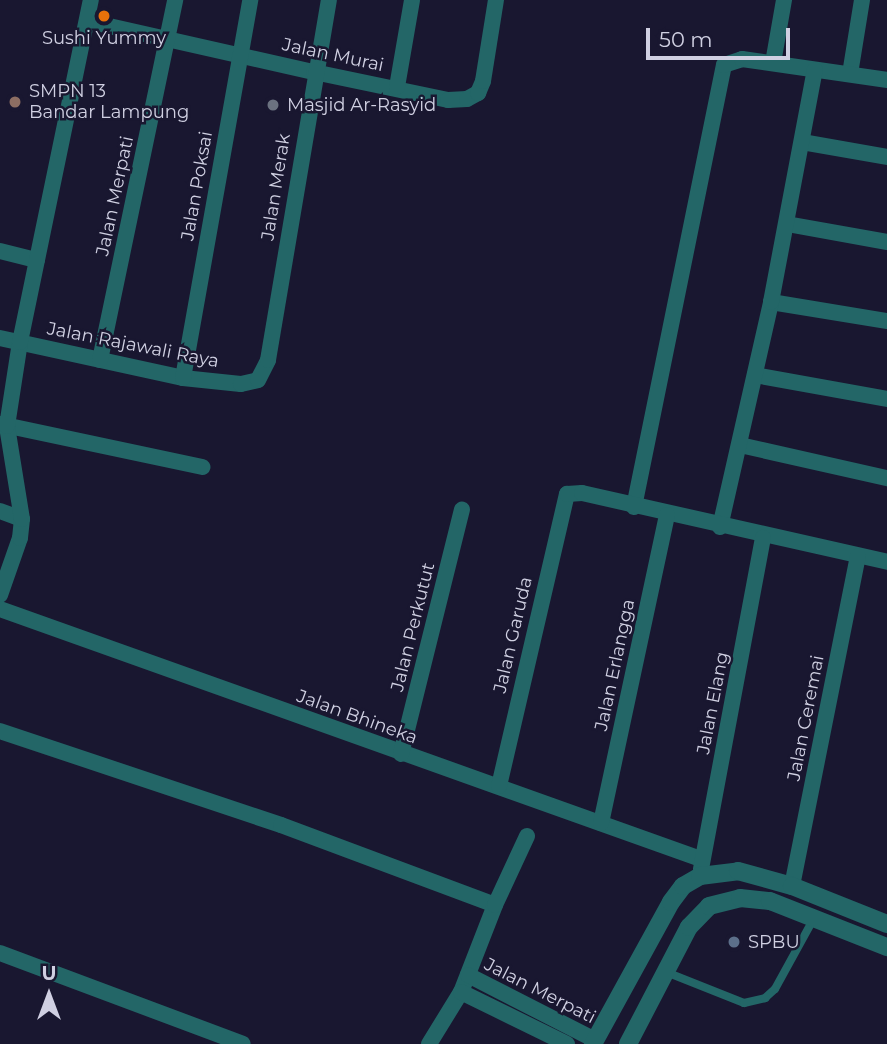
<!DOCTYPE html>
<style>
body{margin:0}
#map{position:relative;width:887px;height:1044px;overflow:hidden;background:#191730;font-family:Montserrat,sans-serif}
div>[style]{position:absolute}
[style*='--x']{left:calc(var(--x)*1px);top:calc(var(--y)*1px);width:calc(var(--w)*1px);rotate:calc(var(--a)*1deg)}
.service>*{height:8px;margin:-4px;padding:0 4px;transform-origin:4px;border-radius:4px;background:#236667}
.minor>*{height:16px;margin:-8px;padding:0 8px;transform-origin:8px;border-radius:8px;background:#236667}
.tertiary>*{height:18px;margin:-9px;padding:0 9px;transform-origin:9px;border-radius:9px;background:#236667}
.dots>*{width:19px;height:19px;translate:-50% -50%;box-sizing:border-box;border:4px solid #191730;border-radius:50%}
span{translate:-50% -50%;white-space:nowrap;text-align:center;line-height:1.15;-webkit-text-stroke:5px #191730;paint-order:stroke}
.poi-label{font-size:18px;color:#d0d0e2}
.left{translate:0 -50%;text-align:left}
.street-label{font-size:18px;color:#d0d0e2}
.north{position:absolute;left:14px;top:960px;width:70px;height:70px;-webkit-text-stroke:5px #191730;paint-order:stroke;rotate:0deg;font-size:19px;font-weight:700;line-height:28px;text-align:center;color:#d0d0e2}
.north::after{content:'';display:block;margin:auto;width:24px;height:32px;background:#d0d0e2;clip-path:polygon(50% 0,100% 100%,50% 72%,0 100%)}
.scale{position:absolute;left:646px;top:28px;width:144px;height:32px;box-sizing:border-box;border:4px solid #d0d0e2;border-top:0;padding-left:9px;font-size:21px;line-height:24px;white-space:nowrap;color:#d0d0e2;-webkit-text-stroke:5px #191730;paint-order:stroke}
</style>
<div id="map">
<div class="service">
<i style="--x:666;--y:972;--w:84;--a:21.7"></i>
<i style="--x:744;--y:1003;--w:22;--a:-13"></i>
<i style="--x:765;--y:998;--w:13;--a:-42"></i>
<i style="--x:775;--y:989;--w:81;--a:-61.2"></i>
</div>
<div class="minor">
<i style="--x:87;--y:21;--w:233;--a:12.7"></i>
<i style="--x:314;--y:72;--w:137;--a:11.8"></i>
<i style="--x:448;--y:100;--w:19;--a:-3"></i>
<i style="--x:467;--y:99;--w:13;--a:-29"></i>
<i style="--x:478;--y:93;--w:13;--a:-67"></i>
<i style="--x:483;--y:81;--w:82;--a:-80.9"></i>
<i style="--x:773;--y:63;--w:64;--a:-80.1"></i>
<i style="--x:850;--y:74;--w:75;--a:-80.8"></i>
<i style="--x:397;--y:87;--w:88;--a:-80.2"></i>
<i style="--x:802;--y:142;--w:86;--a:10"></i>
<i style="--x:787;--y:224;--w:102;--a:10.2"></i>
<i style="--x:0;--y:251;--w:38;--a:14"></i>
<i style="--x:771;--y:302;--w:118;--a:9.3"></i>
<i style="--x:0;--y:338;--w:187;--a:12.3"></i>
<i style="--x:183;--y:378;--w:58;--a:5.9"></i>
<i style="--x:241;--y:384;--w:17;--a:-13"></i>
<i style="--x:258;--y:380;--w:22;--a:-63"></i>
<i style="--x:268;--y:360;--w:365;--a:-80.4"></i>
<i style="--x:100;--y:360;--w:368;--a:-78.2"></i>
<i style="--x:755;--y:375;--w:134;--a:10.3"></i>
<i style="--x:183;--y:378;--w:384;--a:-79.9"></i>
<i style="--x:0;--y:424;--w:207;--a:12"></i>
<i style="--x:740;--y:445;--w:151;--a:12.7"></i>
<i style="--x:634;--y:507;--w:451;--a:-78.5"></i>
<i style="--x:724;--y:65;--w:19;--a:-18"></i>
<i style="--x:742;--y:59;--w:147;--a:8.2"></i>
<i style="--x:0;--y:511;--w:23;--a:20"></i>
<i style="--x:720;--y:527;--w:231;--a:-77.2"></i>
<i style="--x:771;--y:302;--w:236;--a:-79.3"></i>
<i style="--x:0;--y:595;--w:60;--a:-70.7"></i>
<i style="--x:20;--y:538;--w:19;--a:-84"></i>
<i style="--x:22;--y:519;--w:94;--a:-99.2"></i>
<i style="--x:7;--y:426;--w:85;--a:-81.2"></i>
<i style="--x:20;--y:342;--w:349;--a:-78.3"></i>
<i style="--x:0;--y:609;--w:744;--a:19.63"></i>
<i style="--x:0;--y:731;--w:296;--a:18.5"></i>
<i style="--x:281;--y:825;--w:228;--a:20.5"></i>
<i style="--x:495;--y:905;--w:93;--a:111.3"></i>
<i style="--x:461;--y:992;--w:61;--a:121.6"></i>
<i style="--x:401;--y:754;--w:252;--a:-76"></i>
<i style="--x:499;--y:786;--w:300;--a:-76.9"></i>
<i style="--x:567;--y:494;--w:15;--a:-4"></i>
<i style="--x:582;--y:493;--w:313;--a:12.7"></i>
<i style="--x:601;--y:823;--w:315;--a:-77.9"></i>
<i style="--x:701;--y:869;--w:337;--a:-79.4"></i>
<i style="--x:792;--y:886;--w:336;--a:-78.7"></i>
<i style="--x:495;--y:905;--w:76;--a:-65.1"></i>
<i style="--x:0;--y:953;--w:259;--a:20.5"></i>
<i style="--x:468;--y:975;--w:143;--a:27.1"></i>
<i style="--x:461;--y:992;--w:118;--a:26.1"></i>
</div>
<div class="tertiary">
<i style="--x:593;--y:1044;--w:162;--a:-61.2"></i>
<i style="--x:671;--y:902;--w:20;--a:-53"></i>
<i style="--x:683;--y:886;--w:20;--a:-30"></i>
<i style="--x:700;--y:876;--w:38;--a:-7"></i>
<i style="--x:738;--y:871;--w:56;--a:15.5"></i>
<i style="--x:792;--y:886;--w:102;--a:21.8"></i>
<i style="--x:628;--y:1044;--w:132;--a:-62.5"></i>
<i style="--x:689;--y:927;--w:29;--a:-46"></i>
<i style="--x:709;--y:906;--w:32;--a:-14"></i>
<i style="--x:740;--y:898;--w:30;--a:6"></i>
<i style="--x:770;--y:901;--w:126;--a:21.5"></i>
</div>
<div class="dots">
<i style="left:104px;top:16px;background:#e8710a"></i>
<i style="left:15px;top:102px;background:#8d6e63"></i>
<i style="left:273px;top:105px;background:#6b7280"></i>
<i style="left:734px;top:942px;background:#5c6f8a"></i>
</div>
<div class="poi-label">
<span style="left:104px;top:38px">Sushi Yummy</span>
<span class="left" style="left:29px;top:102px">SMPN 13<br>Bandar Lampung</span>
<span class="left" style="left:287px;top:105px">Masjid Ar-Rasyid</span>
<span class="left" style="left:748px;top:942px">SPBU</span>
</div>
<div class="street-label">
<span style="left:333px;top:55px;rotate:12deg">Jalan Murai</span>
<span style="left:197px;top:186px;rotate:-80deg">Jalan Poksai</span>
<span style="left:276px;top:187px;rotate:-81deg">Jalan Merak</span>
<span style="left:115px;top:196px;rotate:-78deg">Jalan Merpati</span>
<span style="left:133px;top:345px;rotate:11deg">Jalan Rajawali Raya</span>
<span style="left:413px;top:627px;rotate:-76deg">Jalan Perkutut</span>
<span style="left:513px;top:635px;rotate:-77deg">Jalan Garuda</span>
<span style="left:615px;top:665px;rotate:-78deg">Jalan Erlangga</span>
<span style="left:713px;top:703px;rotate:-79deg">Jalan Elang</span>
<span style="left:357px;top:717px;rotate:20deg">Jalan Bhineka</span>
<span style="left:806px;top:718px;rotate:-79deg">Jalan Ceremai</span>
<span style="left:540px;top:991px;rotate:27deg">Jalan Merpati</span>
</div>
<div class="north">U</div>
<div class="scale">50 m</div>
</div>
